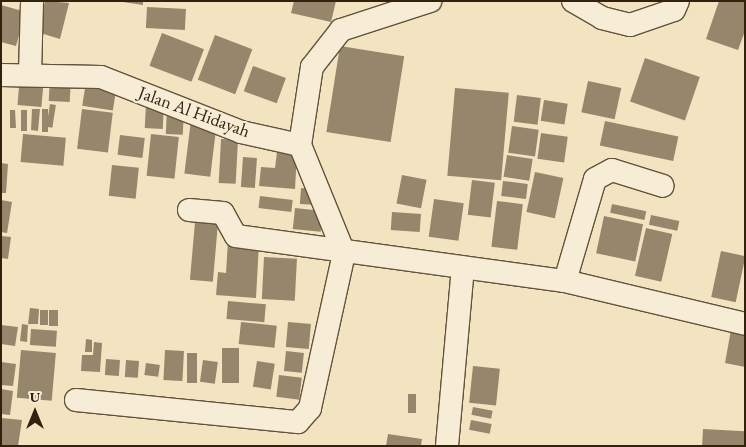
<!DOCTYPE html>
<style>
body{margin:0}
#map{position:relative;width:746px;height:447px;overflow:hidden;background:#f2e4c1;font-family:"EB Garamond",serif}
div>[style]{position:absolute}
[style*='--x']{left:calc(var(--x)*1px);top:calc(var(--y)*1px);width:calc(var(--w)*1px);rotate:calc(var(--a)*1deg)}
.building>*{inset:0;background:#96866b;transform-origin:0 0}
.roads{filter:drop-shadow(1px 0 #63523a) drop-shadow(-1px 0 #63523a) drop-shadow(0 1px #63523a) drop-shadow(0 -1px #63523a)}
.street>*{height:22px;margin:-11px;padding:0 11px;transform-origin:11px;border-radius:11px;background:#f7edd7}
span{translate:-50% -50%;white-space:nowrap;text-align:center;line-height:1.15;-webkit-text-stroke:4.5px #f7edd7;paint-order:stroke}
.street-label{font-size:18px;color:#33210d}
.frame{position:absolute;inset:0;border:2px solid #33210d;pointer-events:none}
.north{position:absolute;left:10px;top:387px;width:50px;height:50px;-webkit-text-stroke:4px #f7edd7;paint-order:stroke;rotate:0deg;font-size:14px;font-weight:700;line-height:20px;text-align:center;color:#33210d}
.north::after{content:'';display:block;margin:auto;width:18px;height:22px;background:#33210d;clip-path:polygon(50% 0,100% 100%,50% 72%,0 100%)}
</style>
<div id="map">
<div class="building">
<i style="clip-path:polygon(45px 1px,69px 3px,60px 39px,37px 32px)"></i>
<i style="clip-path:polygon(116px 1px,143px 1px,143px 5px)"></i>
<i style="clip-path:polygon(294px 1px,336px 1px,331px 22px,291px 13px)"></i>
<i style="clip-path:polygon(719px 1px,745px 1px,745px 31px,738px 50px,706px 39px)"></i>
<i style="clip-path:polygon(1px 5px,26px 12px,16px 46px,1px 42px)"></i>
<i style="left:147px;top:7px;width:39px;height:21px;rotate:3deg"></i>
<i style="left:162px;top:33px;width:45px;height:35px;rotate:21deg"></i>
<i style="left:215px;top:35px;width:40px;height:48px;rotate:21deg"></i>
<i style="left:340px;top:46px;width:65px;height:87px;rotate:9deg"></i>
<i style="left:645px;top:58px;width:58px;height:46px;rotate:19deg"></i>
<i style="left:253px;top:66px;width:35px;height:27px;rotate:20deg"></i>
<i style="left:20px;top:76px;width:24px;height:29px;rotate:5deg"></i>
<i style="left:50px;top:77px;width:21px;height:24px;rotate:3deg"></i>
<i style="left:588px;top:81px;width:34px;height:32px;rotate:12deg"></i>
<i style="left:86px;top:82px;width:31px;height:24px;rotate:9deg"></i>
<i style="left:455px;top:88px;width:54px;height:88px;rotate:5deg"></i>
<i style="left:517px;top:95px;width:24px;height:27px;rotate:7deg"></i>
<i style="left:544px;top:100px;width:24px;height:21px;rotate:9deg"></i>
<i style="left:50px;top:104px;width:6px;height:23px;rotate:9deg"></i>
<i style="left:146px;top:104px;width:18px;height:24px;rotate:3deg"></i>
<i style="clip-path:polygon(32px 109px,40px 109px,38px 131px,31px 130px)"></i>
<i style="left:42px;top:109px;width:6px;height:23px"></i>
<i style="left:82px;top:109px;width:31px;height:40px;rotate:7deg"></i>
<i style="clip-path:polygon(10px 110px,15px 110px,16px 128px,10px 128px)"></i>
<i style="left:21px;top:110px;width:6px;height:21px"></i>
<i style="left:167px;top:110px;width:17px;height:24px;rotate:3deg"></i>
<i style="left:191px;top:120px;width:26px;height:54px;rotate:7deg"></i>
<i style="left:605px;top:121px;width:75px;height:25px;rotate:12deg"></i>
<i style="left:512px;top:126px;width:27px;height:27px;rotate:8deg"></i>
<i style="left:541px;top:133px;width:27px;height:26px;rotate:8deg"></i>
<i style="left:23px;top:134px;width:43px;height:28px;rotate:5deg"></i>
<i style="left:151px;top:134px;width:28px;height:42px;rotate:6deg"></i>
<i style="left:120px;top:135px;width:25px;height:20px;rotate:7deg"></i>
<i style="left:221px;top:139px;width:17px;height:44px;rotate:3deg"></i>
<i style="clip-path:polygon(277px 152px,297px 153px,295px 189px,259px 186px,261px 167px,275px 168px)"></i>
<i style="left:507px;top:155px;width:26px;height:22px;rotate:9deg"></i>
<i style="left:243px;top:157px;width:14px;height:30px;rotate:4deg"></i>
<i style="clip-path:polygon(1px 163px,8px 164px,6px 193px,1px 193px)"></i>
<i style="left:112px;top:165px;width:27px;height:31px;rotate:6deg"></i>
<i style="left:535px;top:172px;width:29px;height:41px;rotate:12deg"></i>
<i style="left:402px;top:175px;width:25px;height:29px;rotate:11deg"></i>
<i style="left:472px;top:180px;width:23px;height:35px;rotate:7deg"></i>
<i style="left:503px;top:181px;width:25px;height:15px;rotate:7deg"></i>
<i style="left:301px;top:188px;width:13px;height:16px;rotate:4deg"></i>
<i style="left:260px;top:196px;width:33px;height:12px;rotate:7deg"></i>
<i style="left:434px;top:199px;width:30px;height:38px;rotate:8deg"></i>
<i style="clip-path:polygon(1px 200px,12px 202px,7px 233px,1px 232px)"></i>
<i style="left:497px;top:201px;width:26px;height:46px;rotate:7deg"></i>
<i style="left:612px;top:204px;width:35px;height:9px;rotate:12deg"></i>
<i style="left:295px;top:208px;width:28px;height:21px;rotate:6deg"></i>
<i style="left:392px;top:212px;width:29px;height:18px;rotate:4deg"></i>
<i style="left:651px;top:215px;width:29px;height:10px;rotate:12deg"></i>
<i style="left:604px;top:216px;width:40px;height:38px;rotate:12deg"></i>
<i style="left:195px;top:222px;width:23px;height:58px;rotate:5deg"></i>
<i style="left:646px;top:228px;width:27px;height:49px;rotate:13deg"></i>
<i style="clip-path:polygon(1px 236px,11px 237px,8px 259px,1px 258px)"></i>
<i style="clip-path:polygon(228px 241px,259px 243px,256px 298px,216px 295px,218px 272px,226px 273px)"></i>
<i style="left:721px;top:251px;width:25px;height:47px;rotate:12deg"></i>
<i style="left:264px;top:257px;width:33px;height:42px;rotate:3deg"></i>
<i style="left:228px;top:301px;width:38px;height:18px;rotate:5deg"></i>
<i style="clip-path:polygon(30px 308px,39px 309px,38px 324px,28px 324px)"></i>
<i style="left:40px;top:310px;width:8px;height:15px"></i>
<i style="left:58px;top:310px;width:16px;height:9px;rotate:90deg"></i>
<i style="left:241px;top:322px;width:36px;height:22px;rotate:6deg"></i>
<i style="left:288px;top:322px;width:23px;height:25px;rotate:5deg"></i>
<i style="clip-path:polygon(22px 324px,28px 325px,27px 342px,20px 341px)"></i>
<i style="clip-path:polygon(732px 324px,745px 327px,745px 367px,725px 363px)"></i>
<i style="clip-path:polygon(1px 325px,18px 327px,15px 346px,1px 344px)"></i>
<i style="left:31px;top:329px;width:26px;height:16px;rotate:4deg"></i>
<i style="clip-path:polygon(86px 339px,92px 340px,92px 352px,85px 352px)"></i>
<i style="clip-path:polygon(94px 342px,102px 343px,100px 372px,81px 371px,82px 355px,93px 355px)"></i>
<i style="left:222px;top:348px;width:17px;height:35px"></i>
<i style="left:21px;top:350px;width:35px;height:48px;rotate:5deg"></i>
<i style="left:165px;top:350px;width:19px;height:30px;rotate:3deg"></i>
<i style="left:286px;top:351px;width:18px;height:20px;rotate:6deg"></i>
<i style="left:187px;top:353px;width:10px;height:30px"></i>
<i style="left:106px;top:359px;width:14px;height:16px;rotate:4deg"></i>
<i style="left:126px;top:360px;width:13px;height:17px;rotate:4deg"></i>
<i style="left:203px;top:360px;width:15px;height:22px;rotate:8deg"></i>
<i style="left:257px;top:361px;width:18px;height:26px;rotate:9deg"></i>
<i style="clip-path:polygon(1px 362px,16px 364px,13px 386px,1px 385px)"></i>
<i style="left:146px;top:363px;width:14px;height:12px;rotate:8deg"></i>
<i style="left:473px;top:366px;width:27px;height:37px;rotate:6deg"></i>
<i style="left:279px;top:375px;width:23px;height:22px;rotate:7deg"></i>
<i style="clip-path:polygon(1px 389px,13px 391px,10px 415px,1px 414px)"></i>
<i style="left:408px;top:394px;width:8px;height:19px"></i>
<i style="left:473px;top:407px;width:20px;height:8px;rotate:11deg"></i>
<i style="clip-path:polygon(1px 418px,22px 420px,18px 446px,1px 446px)"></i>
<i style="left:471px;top:420px;width:21px;height:10px;rotate:11deg"></i>
<i style="left:703px;top:429px;width:42px;height:17px;rotate:3deg"></i>
<i style="clip-path:polygon(388px 434px,422px 439px,421px 446px,386px 446px)"></i>
</div>
<div class="roads">
<div class="street">
<i style="--x:573;--y:1;--w:34;--a:30"></i>
<i style="--x:602;--y:18;--w:29;--a:14"></i>
<i style="--x:630;--y:25;--w:46;--a:-18.8"></i>
<i style="--x:674;--y:10;--w:10;--a:-66"></i>
<i style="--x:30;--y:74;--w:73;--a:-88.4"></i>
<i style="--x:1;--y:75;--w:100;--a:1.1"></i>
<i style="--x:101;--y:77;--w:150;--a:21.4"></i>
<i style="--x:241;--y:132;--w:60;--a:12.4"></i>
<i style="--x:300;--y:145;--w:117;--a:67.8"></i>
<i style="--x:300;--y:145;--w:79;--a:-81.3"></i>
<i style="--x:312;--y:67;--w:47;--a:-51.9"></i>
<i style="--x:341;--y:30;--w:94;--a:-18"></i>
<i style="--x:189;--y:210;--w:34;--a:5"></i>
<i style="--x:223;--y:213;--w:26;--a:61"></i>
<i style="--x:236;--y:236;--w:332;--a:7.8"></i>
<i style="--x:565;--y:281;--w:185;--a:13.4"></i>
<i style="--x:565;--y:281;--w:106;--a:-73.6"></i>
<i style="--x:595;--y:179;--w:19;--a:-28"></i>
<i style="--x:612;--y:170;--w:53;--a:17.4"></i>
<i style="--x:76;--y:400;--w:223;--a:5.7"></i>
<i style="--x:298;--y:422;--w:18;--a:-49"></i>
<i style="--x:310;--y:408;--w:159;--a:-77.6"></i>
<i style="--x:447;--y:446;--w:179;--a:-84.9"></i>
</div>
</div>
<div class="street-label">
<span style="left:194px;top:112px;rotate:20deg">Jalan Al Hidayah</span>
</div>
<div class="frame"></div>
<div class="north">U</div>
</div>
